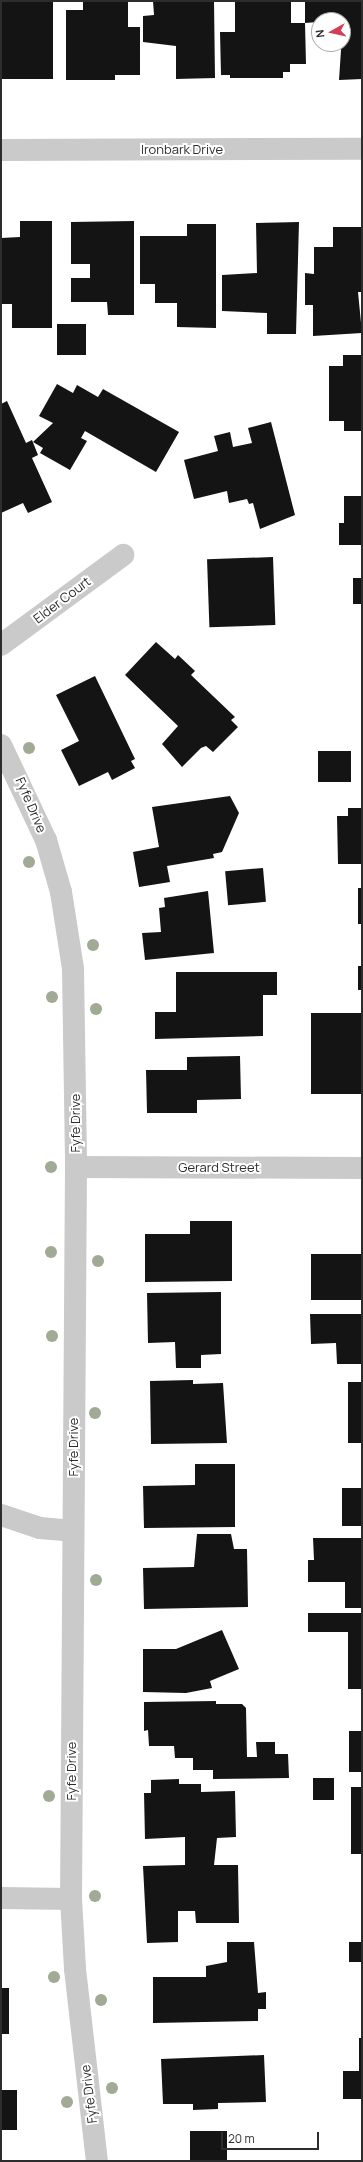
<!DOCTYPE html>
<style>
body{margin:0}
#map{position:relative;width:363px;height:2162px;overflow:hidden;background:#fff;font-family:Manrope,sans-serif}
div>[style]{position:absolute}
[style*='--x']{left:calc(var(--x)*1px);top:calc(var(--y)*1px);width:calc(var(--w)*1px);rotate:calc(var(--a)*1deg)}
.building>*{inset:0;background:#141414;transform-origin:0 0}
.minor>*{height:22px;margin:-11px;padding:0 11px;transform-origin:11px;border-radius:11px;background:#cacaca}
.trees>*{width:12px;height:12px;margin:-6px;border-radius:50%;background:#a0aa95}
span{translate:-50% -50%;white-space:nowrap;text-align:center;line-height:1.15;-webkit-text-stroke:4px #fff;paint-order:stroke}
.street-label{font-size:13px;color:#2d2d2d}
.frame{position:absolute;inset:0;border:2px solid #2d2d2d;pointer-events:none}
.north{position:absolute;left:311px;top:12px;width:40px;height:40px;box-sizing:border-box;background:#fff;border:1px solid #ababab;border-radius:50%;rotate:262deg;font-size:11px;font-weight:700;line-height:16px;text-align:center;color:#2d2d2d}
.north::after{content:'';display:block;margin:auto;width:14px;height:18px;background:#d43f55;clip-path:polygon(50% 0,100% 100%,50% 72%,0 100%)}
.scale{position:absolute;left:221px;top:2132px;width:98px;height:18px;box-sizing:border-box;border:2px solid #2d2d2d;border-top:0;padding-left:5px;font-size:12px;line-height:14px;white-space:nowrap;color:#2d2d2d;-webkit-text-stroke:3px #fff;paint-order:stroke}
</style>
<div id="map">
<div class="building">
<i style="left:1px;top:1px;width:52px;height:78px"></i>
<i style="clip-path:polygon(83px 1px,128px 1px,128px 27px,140px 27px,140px 75px,115px 75px,115px 80px,66px 80px,66px 10px,83px 10px)"></i>
<i style="clip-path:polygon(153px 1px,214px 1px,215px 78px,176px 79px,176px 46px,143px 42px,143px 16px,154px 15px)"></i>
<i style="clip-path:polygon(235px 1px,291px 1px,291px 23px,305px 23px,306px 64px,290px 64px,290px 72px,283px 72px,283px 78px,230px 78px,230px 75px,221px 75px,220px 32px,235px 32px)"></i>
<i style="clip-path:polygon(305px 1px,362px 1px,362px 79px,339px 80px,343px 20px,305px 23px)"></i>
<i style="clip-path:polygon(20px 221px,52px 221px,52px 328px,12px 328px,12px 304px,1px 304px,1px 238px,20px 237px)"></i>
<i style="clip-path:polygon(134px 221px,134px 315px,108px 315px,107px 302px,71px 302px,71px 278px,90px 278px,90px 264px,71px 264px,71px 222px)"></i>
<i style="clip-path:polygon(299px 222px,296px 334px,267px 334px,267px 313px,222px 311px,222px 275px,257px 273px,256px 223px)"></i>
<i style="clip-path:polygon(187px 224px,216px 224px,216px 328px,177px 327px,177px 303px,155px 303px,155px 284px,140px 284px,140px 236px,187px 236px)"></i>
<i style="clip-path:polygon(333px 227px,362px 227px,362px 292px,358px 292px,362px 333px,313px 336px,313px 305px,305px 305px,305px 273px,314px 274px,314px 247px,333px 247px)"></i>
<i style="left:57px;top:324px;width:29px;height:31px"></i>
<i style="clip-path:polygon(343px 355px,362px 355px,362px 431px,344px 431px,344px 421px,329px 421px,329px 366px,343px 366px)"></i>
<i style="clip-path:polygon(57px 384px,73px 393px,77px 385px,98px 397px,103px 389px,179px 432px,156px 472px,85px 431px,81px 438px,87px 441px,70px 470px,40px 453px,43px 448px,33px 442px,53px 423px,39px 416px)"></i>
<i style="clip-path:polygon(7px 401px,26px 443px,32px 440px,38px 455px,32px 458px,52px 502px,28px 513px,23px 503px,1px 513px,1px 404px)"></i>
<i style="clip-path:polygon(271px 422px,295px 515px,260px 529px,253px 503px,249px 504px,247px 499px,229px 503px,227px 491px,194px 499px,184px 460px,218px 451px,214px 436px,230px 432px,233px 447px,252px 443px,248px 428px)"></i>
<i style="clip-path:polygon(344px 496px,362px 496px,362px 545px,339px 545px,339px 523px,344px 523px)"></i>
<i style="left:273px;top:557px;width:68px;height:66px;rotate:88deg"></i>
<i style="left:353px;top:578px;width:9px;height:26px"></i>
<i style="clip-path:polygon(156px 642px,175px 659px,178px 655px,195px 671px,191px 675px,235px 717px,231px 720px,238px 727px,213px 752px,206px 746px,201px 748px,182px 767px,162px 744px,178px 726px,125px 675px)"></i>
<i style="clip-path:polygon(95px 676px,135px 759px,131px 761px,135px 768px,112px 780px,108px 772px,79px 786px,61px 750px,79px 741px,56px 695px)"></i>
<i style="left:318px;top:751px;width:33px;height:31px"></i>
<i style="clip-path:polygon(230px 796px,239px 813px,222px 852px,213px 854px,214px 858px,167px 866px,170px 882px,139px 887px,133px 852px,159px 847px,152px 807px)"></i>
<i style="clip-path:polygon(348px 808px,362px 808px,362px 864px,338px 864px,337px 816px,348px 816px)"></i>
<i style="left:263px;top:868px;width:34px;height:38px;rotate:85deg"></i>
<i style="left:358px;top:888px;width:4px;height:36px"></i>
<i style="clip-path:polygon(208px 891px,214px 953px,145px 960px,142px 933px,161px 932px,159px 908px,165px 907px,164px 898px)"></i>
<i style="left:362px;top:966px;width:24px;height:4px;rotate:90deg"></i>
<i style="clip-path:polygon(176px 972px,277px 972px,277px 995px,263px 995px,263px 1036px,155px 1039px,155px 1012px,176px 1012px)"></i>
<i style="left:311px;top:1013px;width:51px;height:81px"></i>
<i style="clip-path:polygon(240px 1056px,241px 1099px,197px 1100px,197px 1113px,147px 1113px,146px 1070px,187px 1070px,187px 1057px)"></i>
<i style="clip-path:polygon(190px 1221px,232px 1221px,232px 1281px,145px 1282px,145px 1234px,190px 1234px)"></i>
<i style="left:311px;top:1254px;width:51px;height:46px"></i>
<i style="clip-path:polygon(221px 1292px,221px 1354px,201px 1355px,201px 1368px,176px 1368px,175px 1342px,148px 1343px,147px 1293px)"></i>
<i style="clip-path:polygon(310px 1314px,362px 1314px,362px 1364px,337px 1364px,336px 1343px,311px 1344px)"></i>
<i style="clip-path:polygon(193px 1380px,193px 1384px,223px 1383px,227px 1443px,151px 1444px,150px 1381px)"></i>
<i style="left:348px;top:1382px;width:14px;height:61px"></i>
<i style="clip-path:polygon(195px 1464px,235px 1464px,235px 1527px,144px 1528px,143px 1486px,195px 1485px)"></i>
<i style="left:342px;top:1488px;width:20px;height:38px"></i>
<i style="clip-path:polygon(197px 1534px,231px 1534px,234px 1549px,247px 1549px,248px 1607px,144px 1609px,143px 1568px,194px 1567px)"></i>
<i style="clip-path:polygon(313px 1538px,362px 1538px,362px 1608px,345px 1608px,345px 1582px,308px 1582px,308px 1560px,314px 1560px)"></i>
<i style="clip-path:polygon(308px 1613px,362px 1613px,362px 1689px,348px 1689px,348px 1632px,308px 1632px)"></i>
<i style="clip-path:polygon(222px 1630px,239px 1669px,210px 1681px,212px 1688px,186px 1693px,143px 1692px,143px 1649px,176px 1649px)"></i>
<i style="clip-path:polygon(216px 1701px,216px 1704px,242px 1704px,246px 1708px,247px 1757px,257px 1757px,256px 1742px,275px 1742px,275px 1754px,288px 1754px,289px 1778px,213px 1779px,213px 1770px,193px 1770px,193px 1758px,175px 1758px,174px 1746px,149px 1746px,148px 1730px,144px 1731px,144px 1702px)"></i>
<i style="left:349px;top:1731px;width:13px;height:41px"></i>
<i style="left:313px;top:1778px;width:21px;height:22px"></i>
<i style="clip-path:polygon(179px 1779px,179px 1784px,201px 1784px,201px 1792px,235px 1791px,236px 1837px,217px 1838px,214px 1865px,238px 1865px,239px 1923px,196px 1923px,195px 1911px,178px 1911px,178px 1942px,147px 1943px,143px 1866px,185px 1865px,185px 1837px,145px 1839px,144px 1793px,151px 1793px,151px 1780px)"></i>
<i style="left:351px;top:1787px;width:11px;height:67px"></i>
<i style="clip-path:polygon(227px 1942px,254px 1942px,258px 1993px,266px 1992px,266px 2009px,258px 2009px,258px 2021px,153px 2023px,153px 1977px,206px 1977px,206px 1966px,227px 1962px)"></i>
<i style="left:349px;top:1942px;width:13px;height:20px"></i>
<i style="left:1px;top:1988px;width:8px;height:46px"></i>
<i style="clip-path:polygon(359px 2038px,362px 2038px,362px 2099px,343px 2099px,343px 2071px,359px 2071px)"></i>
<i style="clip-path:polygon(264px 2055px,266px 2102px,218px 2103px,218px 2109px,193px 2110px,193px 2104px,163px 2104px,161px 2059px)"></i>
<i style="left:1px;top:2090px;width:16px;height:40px"></i>
<i style="left:190px;top:2131px;width:37px;height:30px"></i>
</div>
<div class="minor">
<i style="--x:1;--y:150;--w:361;--a:-0.2"></i>
<i style="--x:1;--y:645;--w:152;--a:-36.4"></i>
<i style="--x:1;--y:745;--w:105;--a:64.7"></i>
<i style="--x:46;--y:840;--w:54;--a:73.9"></i>
<i style="--x:61;--y:892;--w:78;--a:81.1"></i>
<i style="--x:73;--y:969;--w:198;--a:89.1"></i>
<i style="--x:76;--y:1167;--w:732;--a:90.39"></i>
<i style="--x:71;--y:1899;--w:70;--a:86.7"></i>
<i style="--x:75;--y:1969;--w:193;--a:83.5"></i>
<i style="--x:76;--y:1167;--w:286;--a:0.2"></i>
<i style="--x:1;--y:1515;--w:41;--a:18.4"></i>
<i style="--x:40;--y:1528;--w:33;--a:5"></i>
<i style="--x:1;--y:1898;--w:70;--a:0.8"></i>
</div>
<div class="trees">
<i style="left:29px;top:748px"></i>
<i style="left:29px;top:862px"></i>
<i style="left:93px;top:945px"></i>
<i style="left:52px;top:997px"></i>
<i style="left:96px;top:1009px"></i>
<i style="left:51px;top:1167px"></i>
<i style="left:51px;top:1252px"></i>
<i style="left:98px;top:1261px"></i>
<i style="left:52px;top:1336px"></i>
<i style="left:95px;top:1413px"></i>
<i style="left:96px;top:1580px"></i>
<i style="left:49px;top:1796px"></i>
<i style="left:95px;top:1896px"></i>
<i style="left:54px;top:1977px"></i>
<i style="left:101px;top:2000px"></i>
<i style="left:112px;top:2088px"></i>
<i style="left:67px;top:2102px"></i>
</div>
<div class="street-label">
<span style="left:182px;top:149px">Ironbark Drive</span>
<span style="left:62px;top:600px;rotate:-37deg">Elder Court</span>
<span style="left:31px;top:805px;rotate:67deg">Fyfe Drive</span>
<span style="left:75px;top:1123px;rotate:-90deg">Fyfe Drive</span>
<span style="left:219px;top:1167px">Gerard Street</span>
<span style="left:73px;top:1447px;rotate:-90deg">Fyfe Drive</span>
<span style="left:71px;top:1771px;rotate:-90deg">Fyfe Drive</span>
<span style="left:89px;top:2094px;rotate:-97deg">Fyfe Drive</span>
</div>
<div class="frame"></div>
<div class="north">N</div>
<div class="scale">20 m</div>
</div>
